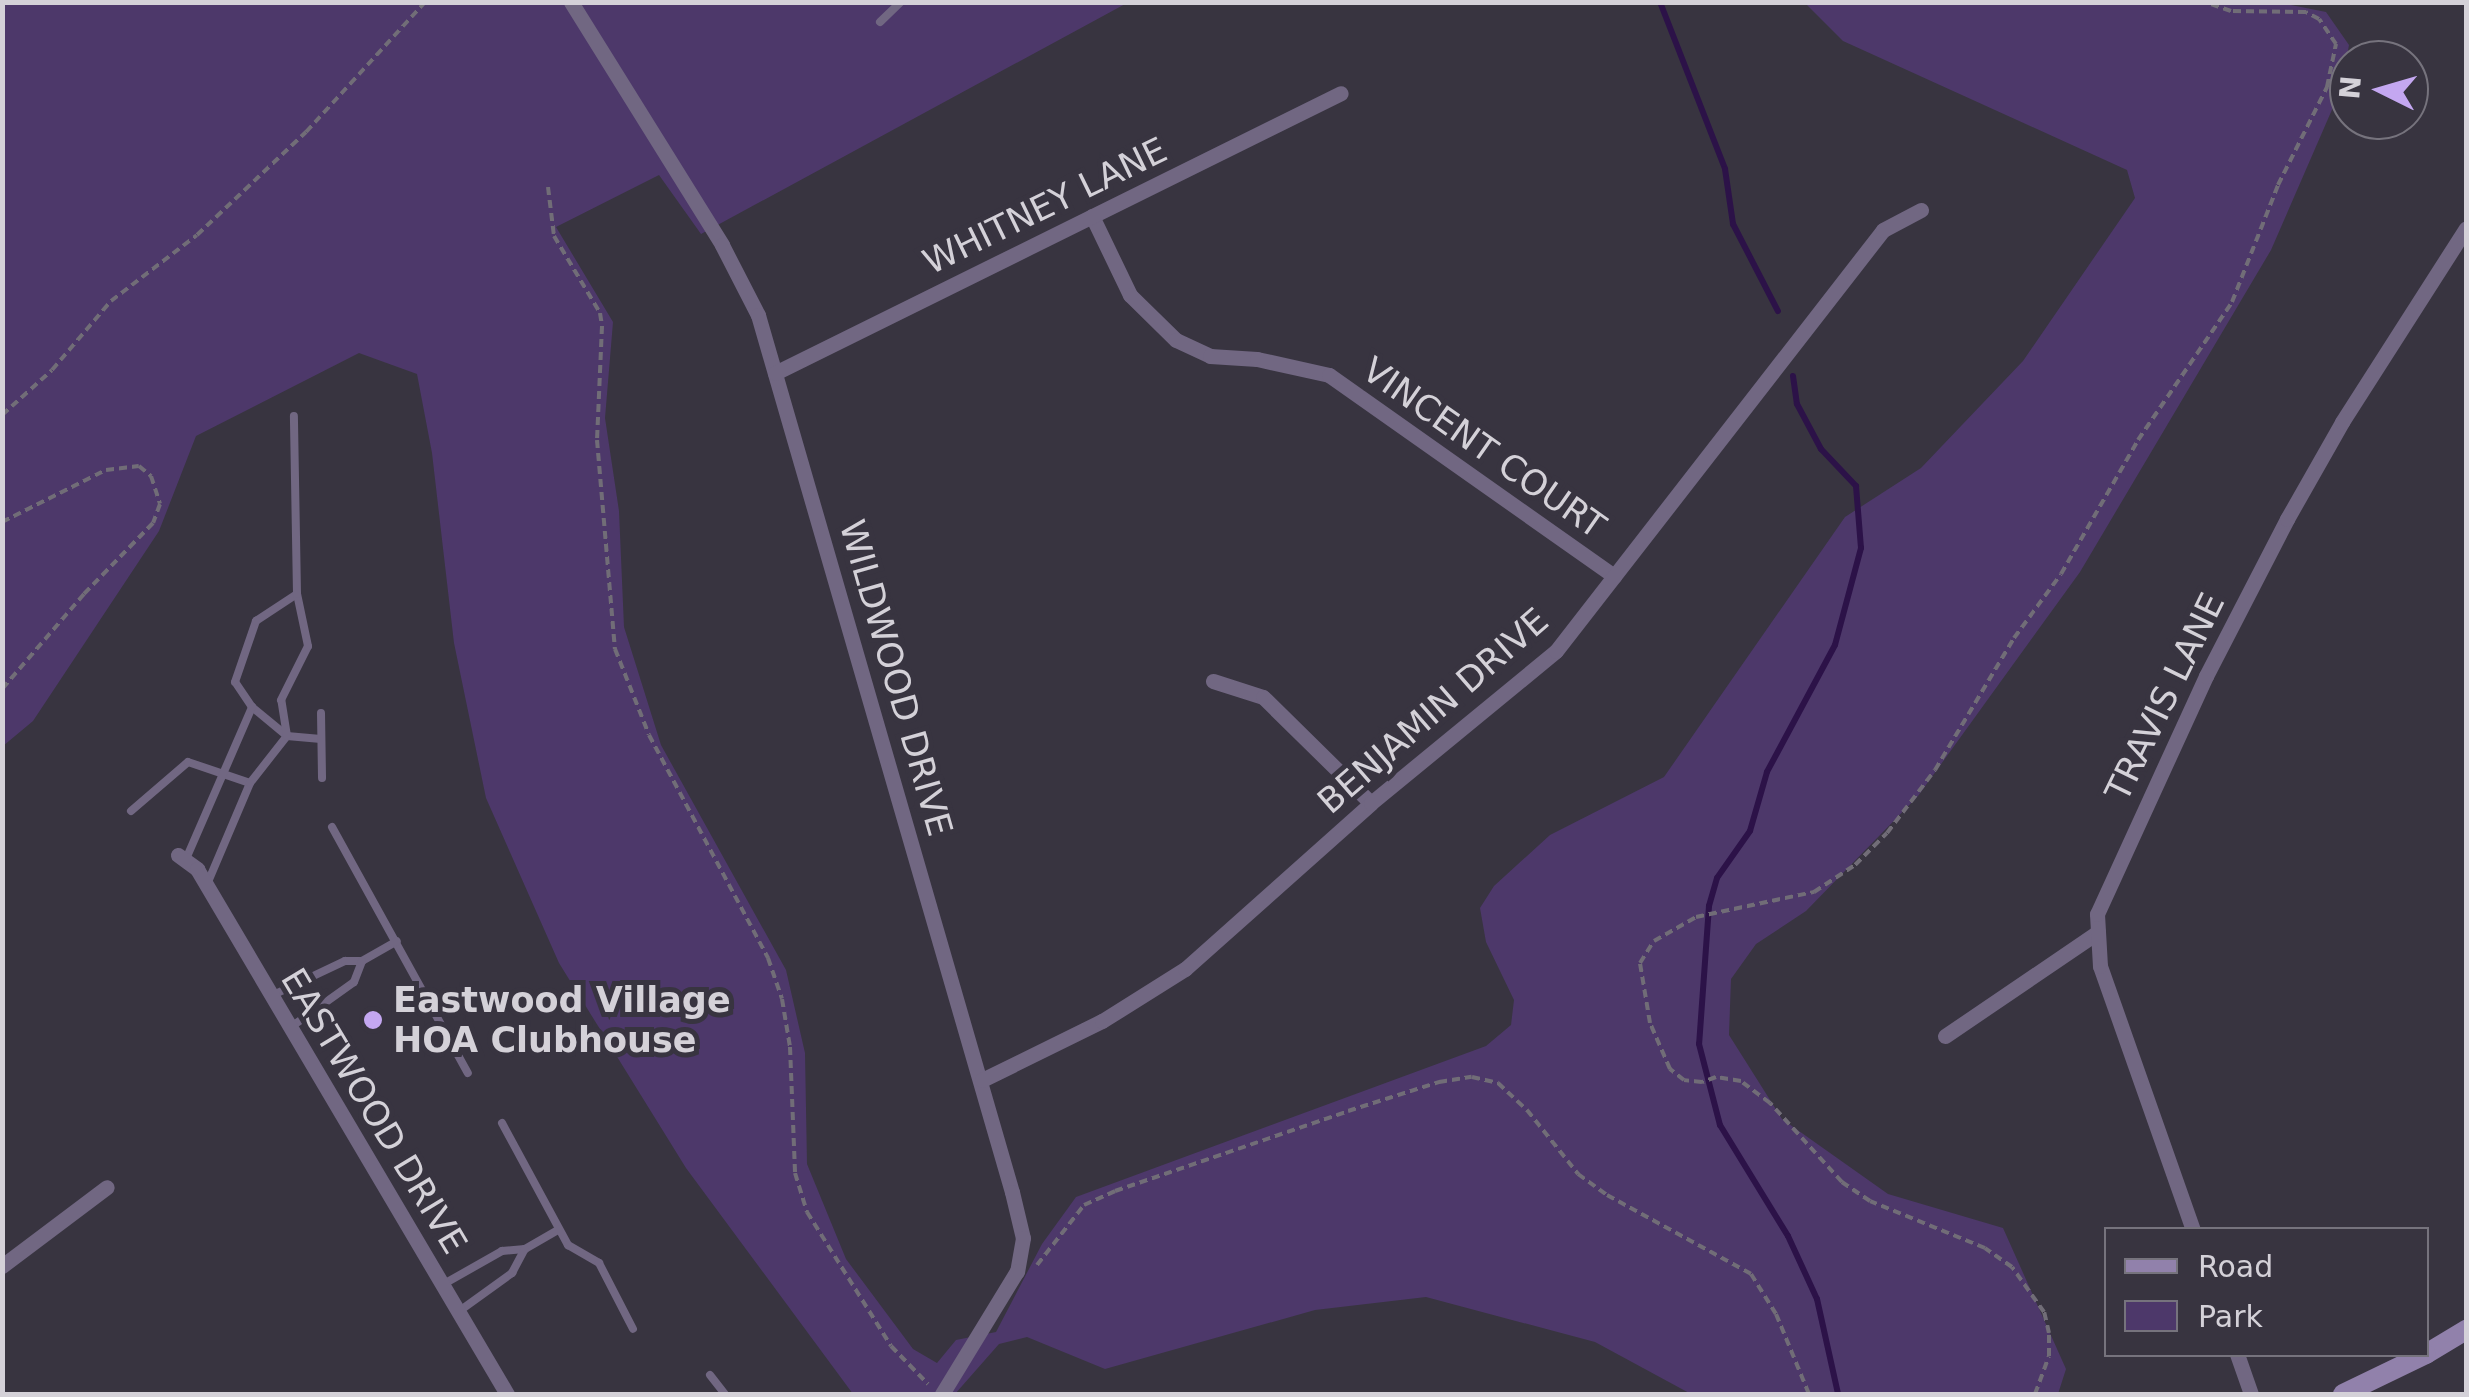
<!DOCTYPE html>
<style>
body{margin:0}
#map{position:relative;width:2469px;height:1397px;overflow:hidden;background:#383440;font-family:"DejaVu Sans",sans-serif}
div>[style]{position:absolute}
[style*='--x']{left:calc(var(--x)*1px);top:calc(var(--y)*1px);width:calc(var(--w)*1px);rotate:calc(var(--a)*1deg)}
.green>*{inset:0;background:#4d386a}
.stream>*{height:6px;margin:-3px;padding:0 3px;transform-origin:3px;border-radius:3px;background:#2c1248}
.path>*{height:4px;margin-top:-2px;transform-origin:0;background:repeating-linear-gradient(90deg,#716d77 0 8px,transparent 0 13px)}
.lane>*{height:8px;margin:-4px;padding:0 4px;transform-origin:4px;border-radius:4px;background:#716782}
.street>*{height:15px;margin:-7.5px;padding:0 7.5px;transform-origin:7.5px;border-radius:7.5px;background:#716782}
.secondary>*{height:20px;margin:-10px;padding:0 10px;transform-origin:10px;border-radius:10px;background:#9181ab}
.dots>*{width:28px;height:28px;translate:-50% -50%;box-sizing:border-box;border:5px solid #383440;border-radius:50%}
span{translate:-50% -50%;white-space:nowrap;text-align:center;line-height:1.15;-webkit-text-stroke:10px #383440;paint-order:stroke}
.street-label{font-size:35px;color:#d4d1d8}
.poi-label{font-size:35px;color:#d4d1d8;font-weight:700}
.left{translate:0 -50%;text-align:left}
.frame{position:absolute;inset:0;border:5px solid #d4d1d8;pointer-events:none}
.legend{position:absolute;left:2104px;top:1227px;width:325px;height:130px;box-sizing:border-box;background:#383440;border:2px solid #76737d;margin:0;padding:12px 18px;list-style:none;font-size:30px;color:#d4d1d8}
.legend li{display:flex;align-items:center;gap:20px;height:50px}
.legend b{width:50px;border:2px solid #76737d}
.north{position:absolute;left:2329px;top:40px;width:100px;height:100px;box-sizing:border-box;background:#383440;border:2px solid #76737d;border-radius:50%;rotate:275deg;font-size:28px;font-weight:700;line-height:40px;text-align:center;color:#d4d1d8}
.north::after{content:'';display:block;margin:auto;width:35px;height:45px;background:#c4a7f1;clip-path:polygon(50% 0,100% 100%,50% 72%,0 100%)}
</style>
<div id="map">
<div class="green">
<i style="clip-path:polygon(3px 3px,1127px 3px,701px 234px,659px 175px,556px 227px,613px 322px,605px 418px,619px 511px,624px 627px,661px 745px,786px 970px,805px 1053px,807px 1164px,846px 1259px,913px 1349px,937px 1363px,956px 1340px,996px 1332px,1042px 1244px,1076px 1197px,1486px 1046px,1511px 1025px,1514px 1000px,1486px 942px,1480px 908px,1494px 886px,1550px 835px,1664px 777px,1845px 517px,1921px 468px,2023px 361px,2135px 198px,2127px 170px,1843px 41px,1805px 3px,2281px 3px,2326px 12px,2349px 45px,2341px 89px,2271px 250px,2080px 572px,1918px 796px,1806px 911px,1756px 944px,1731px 979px,1729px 1035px,1782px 1119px,1888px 1194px,2003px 1228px,2066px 1369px,2058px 1394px,1691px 1394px,1595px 1342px,1426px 1297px,1315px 1310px,1105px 1369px,1027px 1337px,999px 1344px,955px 1394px,853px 1394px,686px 1168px,559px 963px,486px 798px,454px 643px,432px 453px,417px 374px,359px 353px,196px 436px,159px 531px,33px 721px,3px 746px)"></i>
</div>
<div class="stream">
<i style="--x:1660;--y:2;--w:179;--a:68.7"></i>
<i style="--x:1725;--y:169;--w:56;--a:81.7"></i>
<i style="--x:1733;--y:224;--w:98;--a:62.7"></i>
<i style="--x:1793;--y:376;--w:28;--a:82"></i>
<i style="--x:1797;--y:404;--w:51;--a:61.9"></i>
<i style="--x:1821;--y:449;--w:51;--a:46.6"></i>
<i style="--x:1856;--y:486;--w:62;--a:85.4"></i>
<i style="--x:1861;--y:548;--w:100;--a:105"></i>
<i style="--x:1835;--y:645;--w:144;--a:118.2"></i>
<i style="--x:1767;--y:772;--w:61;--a:106.1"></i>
<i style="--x:1750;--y:831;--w:57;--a:125.1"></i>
<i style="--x:1717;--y:878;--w:29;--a:106"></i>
<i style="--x:1709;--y:906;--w:138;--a:94.1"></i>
<i style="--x:1699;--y:1044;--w:84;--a:75.5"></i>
<i style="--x:1720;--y:1125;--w:130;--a:58.5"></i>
<i style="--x:1788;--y:1236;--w:69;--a:65.3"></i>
<i style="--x:1817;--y:1299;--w:97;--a:77.5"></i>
</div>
<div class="path">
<i style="--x:548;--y:187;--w:49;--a:83"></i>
<i style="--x:554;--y:236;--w:90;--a:59.1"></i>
<i style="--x:600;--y:313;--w:13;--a:81"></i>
<i style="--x:602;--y:326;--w:114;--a:92.5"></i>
<i style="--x:597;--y:440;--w:210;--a:85.1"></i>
<i style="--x:615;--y:649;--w:92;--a:68.4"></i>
<i style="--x:649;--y:735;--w:253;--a:61.9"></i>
<i style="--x:768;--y:958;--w:43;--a:71.1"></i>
<i style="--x:782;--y:999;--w:49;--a:80.5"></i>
<i style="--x:790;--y:1047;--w:126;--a:87.7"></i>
<i style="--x:795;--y:1173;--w:41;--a:72.9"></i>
<i style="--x:807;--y:1212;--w:158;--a:57.9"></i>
<i style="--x:891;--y:1346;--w:53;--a:45.8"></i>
<i style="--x:2;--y:415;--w:67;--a:-42"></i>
<i style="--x:52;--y:370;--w:91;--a:-49.5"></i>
<i style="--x:111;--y:301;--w:108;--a:-37.5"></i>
<i style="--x:197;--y:235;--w:150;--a:-43.4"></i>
<i style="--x:306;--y:132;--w:176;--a:-47.5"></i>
<i style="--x:2;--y:522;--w:116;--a:-26.6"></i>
<i style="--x:106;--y:470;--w:33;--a:-7"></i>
<i style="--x:139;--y:466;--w:16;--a:40"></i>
<i style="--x:151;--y:476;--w:29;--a:72"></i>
<i style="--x:160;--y:504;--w:20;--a:110"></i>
<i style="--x:153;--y:523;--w:99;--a:134.2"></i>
<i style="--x:84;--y:594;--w:125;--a:130.8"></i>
<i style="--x:1037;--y:1265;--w:76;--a:-51.9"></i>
<i style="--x:1084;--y:1205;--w:34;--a:-24"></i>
<i style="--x:1115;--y:1191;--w:246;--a:-18.9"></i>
<i style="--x:1348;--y:1111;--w:96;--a:-17.7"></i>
<i style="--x:1439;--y:1082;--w:33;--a:-9"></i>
<i style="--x:1472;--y:1077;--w:27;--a:13"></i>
<i style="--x:1498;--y:1083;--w:40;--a:43"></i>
<i style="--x:1527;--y:1110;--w:82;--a:51.4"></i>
<i style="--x:1578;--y:1174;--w:36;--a:36"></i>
<i style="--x:1607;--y:1195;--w:164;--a:28.7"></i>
<i style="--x:1751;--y:1274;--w:47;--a:58"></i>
<i style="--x:1776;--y:1314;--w:87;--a:67.6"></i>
<i style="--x:2035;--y:1394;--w:40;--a:-69.8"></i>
<i style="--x:2049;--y:1356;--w:23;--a:-90"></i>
<i style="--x:2049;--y:1333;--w:22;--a:-103"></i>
<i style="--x:2044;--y:1312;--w:55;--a:-125.4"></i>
<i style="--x:2012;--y:1267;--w:33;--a:-145"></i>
<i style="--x:1985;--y:1248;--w:124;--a:-157.8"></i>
<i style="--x:1870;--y:1201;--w:34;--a:-146"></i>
<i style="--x:1842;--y:1182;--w:107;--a:-132.3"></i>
<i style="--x:1770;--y:1103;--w:36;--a:-143"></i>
<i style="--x:1741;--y:1081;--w:25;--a:-171"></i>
<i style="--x:1716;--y:1077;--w:15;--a:160"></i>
<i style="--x:1702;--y:1082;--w:18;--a:-174"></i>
<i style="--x:1684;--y:1080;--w:18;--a:-142"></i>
<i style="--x:1670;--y:1069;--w:50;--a:-113.5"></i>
<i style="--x:1650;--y:1023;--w:61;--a:-99.5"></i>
<i style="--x:1640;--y:963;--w:26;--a:-58"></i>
<i style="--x:1654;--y:941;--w:48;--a:-29.7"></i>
<i style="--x:1696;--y:917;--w:121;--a:-12"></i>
<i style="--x:1814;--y:892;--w:49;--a:-33.4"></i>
<i style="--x:1855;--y:865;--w:45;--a:-45"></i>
<i style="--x:1887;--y:833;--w:79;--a:-52.7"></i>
<i style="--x:1935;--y:770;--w:154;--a:-59.1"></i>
<i style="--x:2014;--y:638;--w:79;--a:-53.7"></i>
<i style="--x:2061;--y:574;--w:155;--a:-60.1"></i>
<i style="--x:2138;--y:440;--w:167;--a:-55.7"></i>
<i style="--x:2232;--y:302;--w:126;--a:-68.5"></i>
<i style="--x:2278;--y:185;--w:110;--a:-63.4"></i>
<i style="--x:2327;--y:87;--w:44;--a:-78.2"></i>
<i style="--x:2336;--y:44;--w:30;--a:-124"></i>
<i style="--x:2319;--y:19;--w:15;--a:-152"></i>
<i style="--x:2306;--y:12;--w:75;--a:-179.2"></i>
<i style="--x:2231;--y:11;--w:28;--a:-161"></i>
</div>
<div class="lane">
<i style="--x:880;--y:22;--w:29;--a:-44"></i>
<i style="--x:252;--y:707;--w:45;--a:39.6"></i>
<i style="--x:287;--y:736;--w:34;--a:5"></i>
<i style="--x:321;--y:713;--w:65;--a:89.1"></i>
<i style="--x:131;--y:811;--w:75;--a:-40.7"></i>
<i style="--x:188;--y:762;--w:65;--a:18.7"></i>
<i style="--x:332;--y:827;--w:281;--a:61.1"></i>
<i style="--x:186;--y:859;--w:166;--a:-66.5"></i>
<i style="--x:252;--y:707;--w:30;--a:-124"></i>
<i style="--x:235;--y:682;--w:65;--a:-71"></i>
<i style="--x:256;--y:621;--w:49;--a:-33.4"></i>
<i style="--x:208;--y:882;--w:108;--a:-67"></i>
<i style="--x:250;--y:783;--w:60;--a:-51.8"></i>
<i style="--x:287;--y:736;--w:36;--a:-99"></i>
<i style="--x:281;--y:700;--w:60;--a:-63.4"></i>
<i style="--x:308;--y:646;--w:53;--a:-101.9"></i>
<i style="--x:297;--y:594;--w:178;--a:-91"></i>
<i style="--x:271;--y:996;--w:82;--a:-25.3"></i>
<i style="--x:345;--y:961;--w:17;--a:0"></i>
<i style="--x:362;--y:961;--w:40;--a:-29.7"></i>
<i style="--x:291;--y:1027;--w:77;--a:-35.5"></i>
<i style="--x:354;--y:982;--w:22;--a:-69"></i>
<i style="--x:502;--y:1123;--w:139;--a:61.6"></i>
<i style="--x:568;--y:1245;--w:36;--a:30"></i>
<i style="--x:599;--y:1263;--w:74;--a:62.7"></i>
<i style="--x:442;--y:1285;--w:69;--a:-29.5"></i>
<i style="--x:502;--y:1251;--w:23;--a:-5"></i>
<i style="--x:525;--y:1249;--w:39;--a:-30"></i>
<i style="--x:458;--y:1312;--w:67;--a:-35.8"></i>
<i style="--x:512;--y:1273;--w:27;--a:-62"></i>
<i style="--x:710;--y:1375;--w:24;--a:52"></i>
</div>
<div class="street">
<i style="--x:571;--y:2;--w:286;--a:58.1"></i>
<i style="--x:722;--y:245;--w:79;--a:62.8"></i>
<i style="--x:758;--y:315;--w:913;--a:73.85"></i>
<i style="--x:1012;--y:1192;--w:47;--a:76.6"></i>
<i style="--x:1023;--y:1238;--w:34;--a:100"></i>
<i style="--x:1017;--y:1271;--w:144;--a:121.4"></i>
<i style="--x:1092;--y:216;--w:88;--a:64.3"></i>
<i style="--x:1130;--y:295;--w:64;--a:44.4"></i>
<i style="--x:1176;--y:340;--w:38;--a:25"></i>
<i style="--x:1210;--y:356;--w:47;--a:3.7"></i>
<i style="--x:1257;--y:359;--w:74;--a:12.5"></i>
<i style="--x:1329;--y:375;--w:349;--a:35.2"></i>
<i style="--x:775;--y:373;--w:631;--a:-26.32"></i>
<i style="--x:1213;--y:681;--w:52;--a:17.7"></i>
<i style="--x:1263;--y:697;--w:151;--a:44.5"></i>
<i style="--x:178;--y:855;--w:24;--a:36"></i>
<i style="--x:197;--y:869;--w:610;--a:59.44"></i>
<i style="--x:1945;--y:1036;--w:185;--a:-34.2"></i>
<i style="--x:982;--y:1080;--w:134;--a:-26.2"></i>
<i style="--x:1102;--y:1021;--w:98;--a:-32.1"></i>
<i style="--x:1185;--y:969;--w:249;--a:-41.7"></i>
<i style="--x:1371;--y:803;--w:239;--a:-39.4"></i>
<i style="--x:1556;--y:651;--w:533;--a:-52.16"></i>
<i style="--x:1883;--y:230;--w:43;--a:-27.8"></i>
<i style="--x:2193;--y:1230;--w:280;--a:-109.4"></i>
<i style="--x:2100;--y:966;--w:52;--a:-93.3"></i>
<i style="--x:2097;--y:914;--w:262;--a:-65.4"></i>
<i style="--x:2206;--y:676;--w:177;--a:-62.7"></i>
<i style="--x:2287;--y:519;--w:112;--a:-60.4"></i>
<i style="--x:2342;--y:422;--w:230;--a:-57.4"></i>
<i style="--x:2;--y:1266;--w:131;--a:-37"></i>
<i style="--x:2237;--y:1354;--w:42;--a:70.7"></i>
</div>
<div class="secondary">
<i style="--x:2426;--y:1354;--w:47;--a:-31"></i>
<i style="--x:2343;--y:1394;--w:92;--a:-25.7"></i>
</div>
<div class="dots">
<i style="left:373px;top:1020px;background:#c4a7f1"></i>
</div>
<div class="street-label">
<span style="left:1045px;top:206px;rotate:-26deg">WHITNEY LANE</span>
<span style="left:1484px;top:448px;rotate:35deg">VINCENT COURT</span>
<span style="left:896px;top:678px;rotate:74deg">WILDWOOD DRIVE</span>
<span style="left:2165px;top:697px;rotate:-64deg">TRAVIS LANE</span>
<span style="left:1433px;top:711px;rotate:-41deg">BENJAMIN DRIVE</span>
<span style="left:374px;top:1111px;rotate:59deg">EASTWOOD DRIVE</span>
</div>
<div class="poi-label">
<span class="left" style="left:393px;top:1020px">Eastwood Village<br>HOA Clubhouse</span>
</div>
<div class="frame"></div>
<ul class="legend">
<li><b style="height:12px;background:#9181ab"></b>Road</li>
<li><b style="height:28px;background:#4d386a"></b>Park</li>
</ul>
<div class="north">N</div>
</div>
